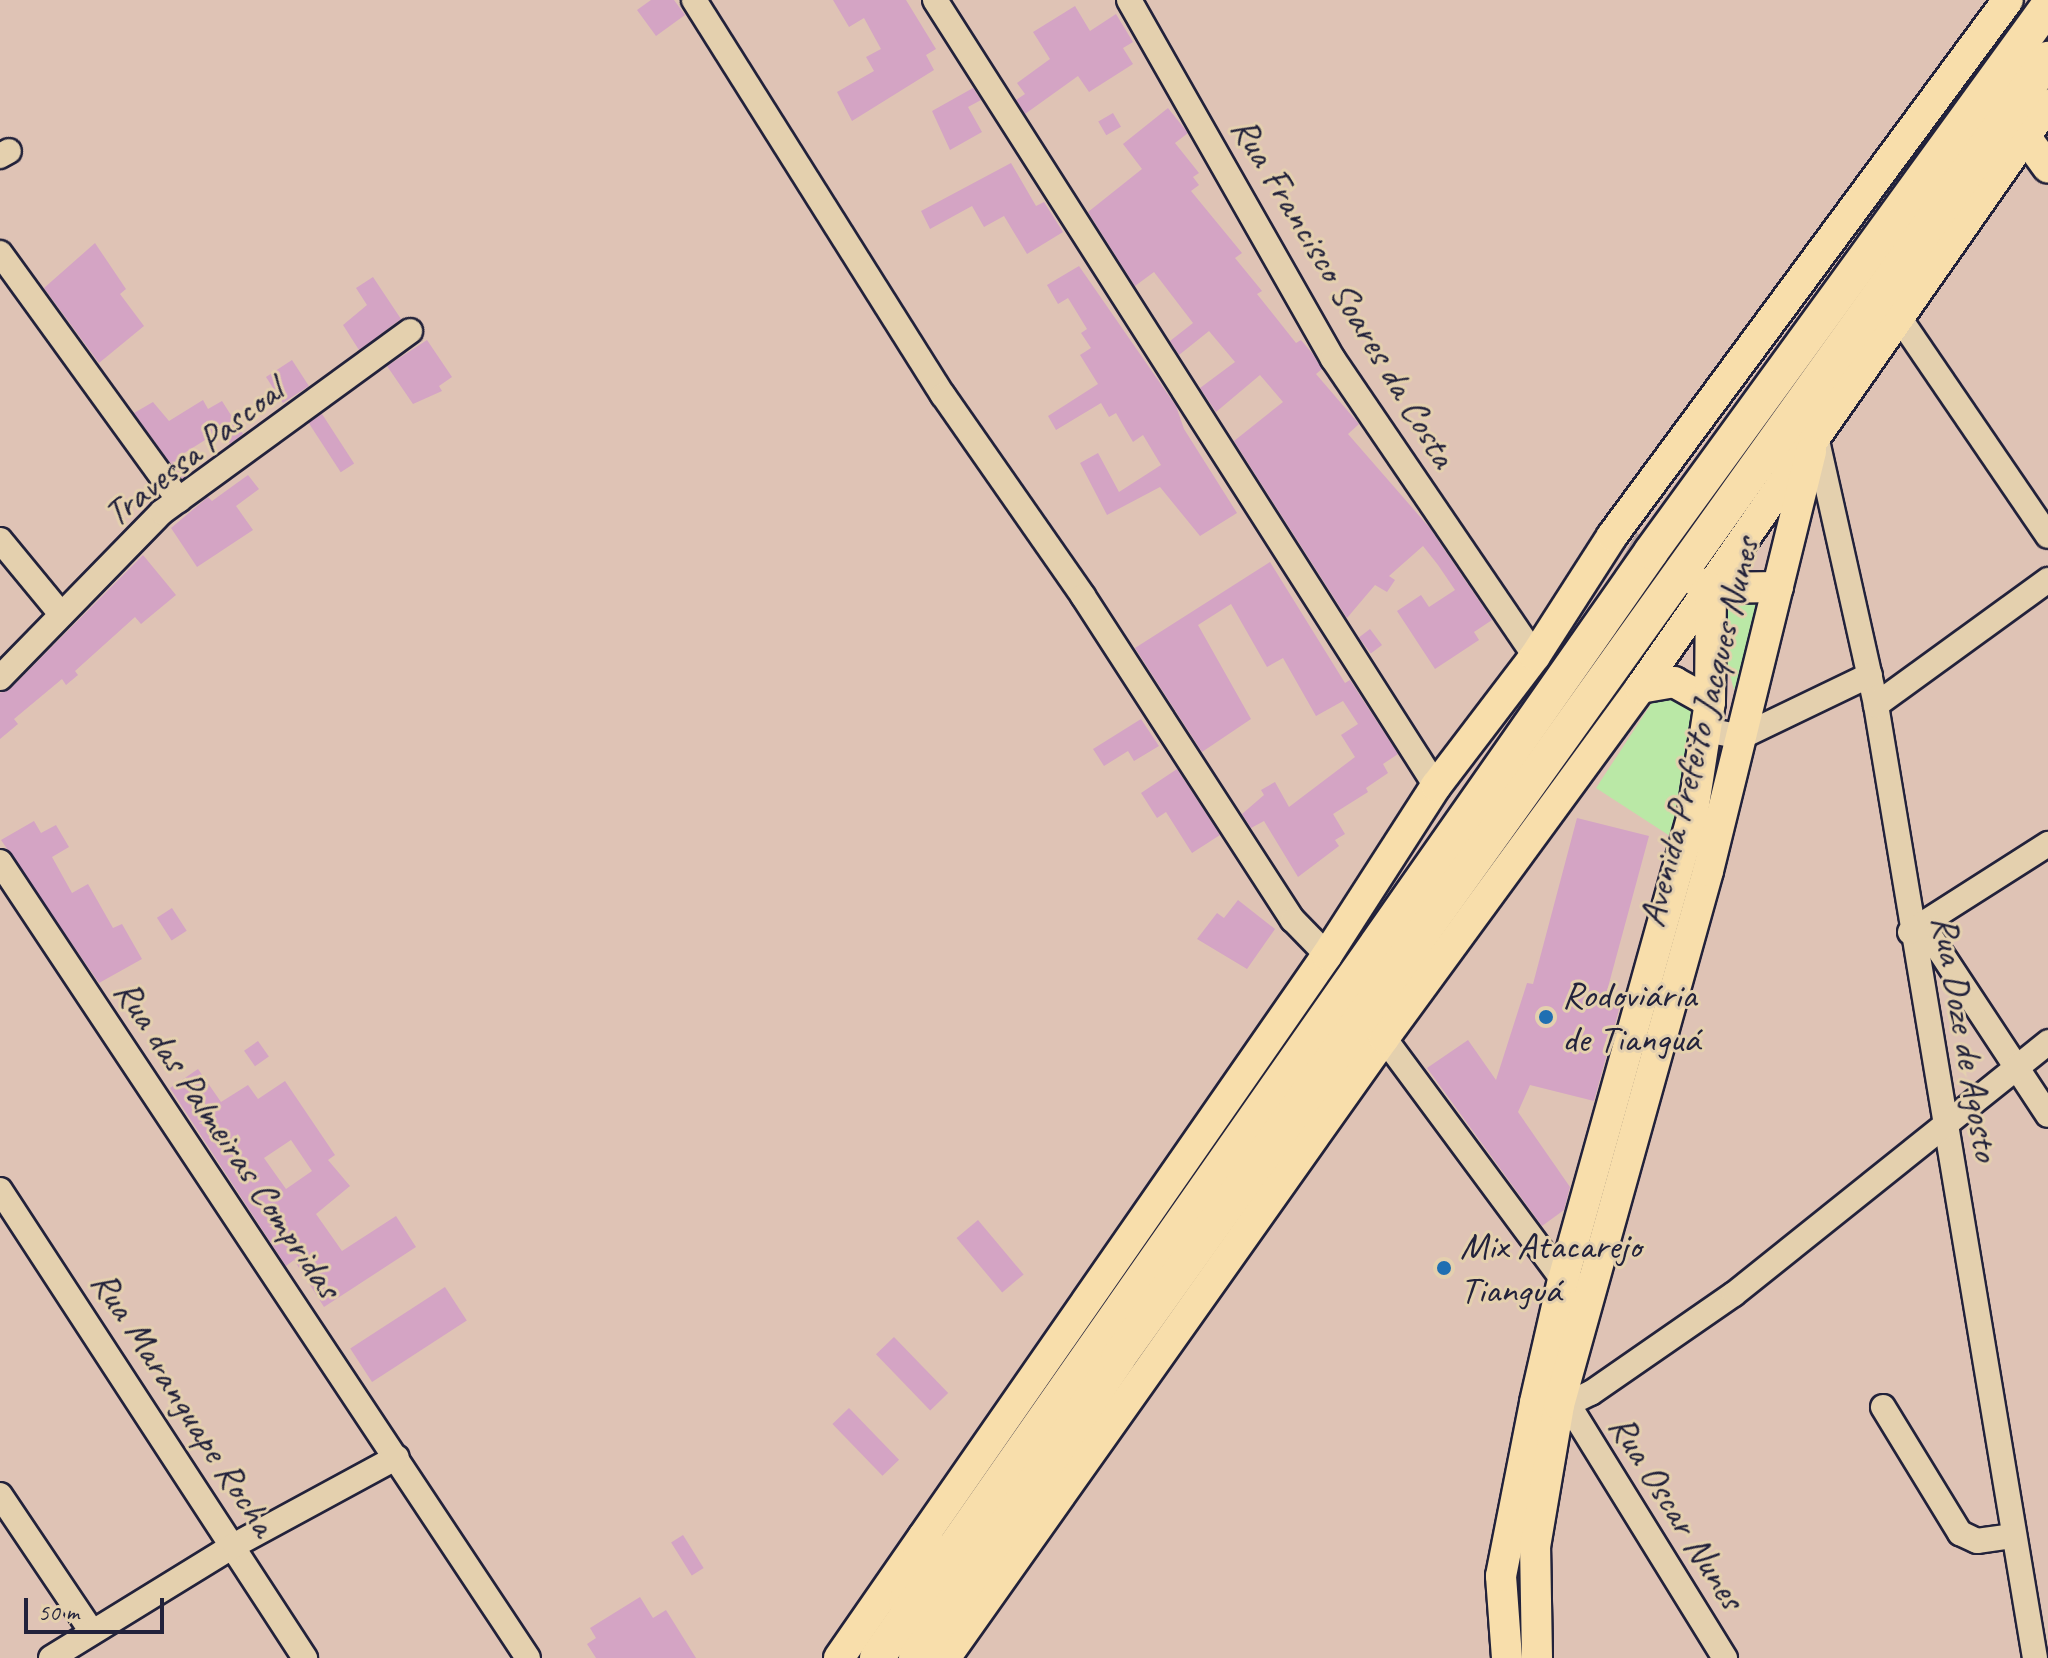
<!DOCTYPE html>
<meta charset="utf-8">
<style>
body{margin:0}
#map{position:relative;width:2048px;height:1658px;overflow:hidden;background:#dfc3b5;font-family:Caveat,sans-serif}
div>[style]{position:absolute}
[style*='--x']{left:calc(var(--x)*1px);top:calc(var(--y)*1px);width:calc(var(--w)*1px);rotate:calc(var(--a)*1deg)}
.green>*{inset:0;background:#bae8a6}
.building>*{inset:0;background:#d4a4c4;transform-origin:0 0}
.major-tunnel>*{height:30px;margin-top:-15px;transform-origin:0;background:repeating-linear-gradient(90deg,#b9a39d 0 30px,transparent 0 45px)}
.roads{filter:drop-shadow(2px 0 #22223b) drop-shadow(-2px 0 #22223b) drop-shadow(0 2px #22223b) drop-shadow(0 -2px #22223b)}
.minor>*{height:24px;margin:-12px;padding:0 12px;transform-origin:12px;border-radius:12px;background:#e4d0ae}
.major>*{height:30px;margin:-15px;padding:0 15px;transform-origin:15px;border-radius:15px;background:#f8deab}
.highway>*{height:34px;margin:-17px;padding:0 17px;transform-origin:17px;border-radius:17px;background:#f8deab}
.dots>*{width:22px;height:22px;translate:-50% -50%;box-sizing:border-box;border:4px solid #e4d0ae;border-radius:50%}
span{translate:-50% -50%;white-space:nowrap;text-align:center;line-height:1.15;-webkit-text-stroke:6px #e4d0ae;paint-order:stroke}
.street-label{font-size:38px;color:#22223b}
.poi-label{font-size:38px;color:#22223b}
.left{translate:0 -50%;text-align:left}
.scale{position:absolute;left:24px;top:1598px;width:140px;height:36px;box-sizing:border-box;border:4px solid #22223b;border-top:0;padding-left:10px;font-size:24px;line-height:28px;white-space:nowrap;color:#22223b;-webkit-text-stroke:6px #e4d0ae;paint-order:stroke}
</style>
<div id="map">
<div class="green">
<i style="clip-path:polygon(1769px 592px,1734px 690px,1716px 623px,1737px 594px)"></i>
<i style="clip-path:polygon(1657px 695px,1687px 702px,1696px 727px,1673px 838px,1596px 788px)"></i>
</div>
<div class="building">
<i style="clip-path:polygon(651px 0,674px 0,685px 15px,656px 36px,637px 10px)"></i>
<i style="clip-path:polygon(833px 0,906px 0,936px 49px,926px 55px,934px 70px,852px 121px,837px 92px,874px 71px,866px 57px,881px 49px,864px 18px,849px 27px)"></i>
<i style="clip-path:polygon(1075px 6px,1090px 31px,1116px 14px,1133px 42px,1123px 48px,1133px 64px,1089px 92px,1078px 76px,1025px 114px,1016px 100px,1025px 94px,1017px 83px,1050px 59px,1033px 32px)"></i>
<i style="clip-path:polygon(973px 88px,981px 100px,968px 107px,982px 132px,950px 150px,932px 111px)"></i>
<i style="clip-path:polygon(1168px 108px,1188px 133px,1175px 143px,1199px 173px,1193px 177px,1199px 185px,1191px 191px,1242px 253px,1235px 258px,1262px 291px,1257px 294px,1296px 343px,1301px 340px,1312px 353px,1322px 369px,1316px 374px,1359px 424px,1348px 434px,1429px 527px,1492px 620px,1474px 632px,1479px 640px,1435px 669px,1397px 611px,1421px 595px,1429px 607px,1455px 590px,1438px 565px,1423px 546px,1389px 576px,1395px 580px,1387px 592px,1375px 585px,1347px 618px,1234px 441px,1283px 402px,1260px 375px,1216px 412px,1200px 388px,1235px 362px,1209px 331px,1179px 355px,1170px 341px,1193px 323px,1154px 272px,1135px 286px,1088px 212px,1142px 169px,1123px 144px)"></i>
<i style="left:1113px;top:113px;width:16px;height:17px;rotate:60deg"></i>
<i style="clip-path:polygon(1011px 163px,1036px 206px,1044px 202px,1063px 232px,1027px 254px,1004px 216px,984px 227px,972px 206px,930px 229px,921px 211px)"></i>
<i style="clip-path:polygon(95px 243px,126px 289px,120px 294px,144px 326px,99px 363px,44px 288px)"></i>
<i style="clip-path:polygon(1079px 266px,1176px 406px,1184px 429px,1237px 513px,1200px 536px,1160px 487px,1107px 515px,1080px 463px,1098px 453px,1119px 492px,1161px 465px,1143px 435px,1133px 442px,1116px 413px,1109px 417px,1101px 403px,1056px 430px,1048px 416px,1098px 384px,1080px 355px,1091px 348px,1081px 333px,1087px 329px,1068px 298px,1058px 304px,1047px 285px)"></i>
<i style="clip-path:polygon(373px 277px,401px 319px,359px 350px,343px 325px,367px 305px,356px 288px)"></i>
<i style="clip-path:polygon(427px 340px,452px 377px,439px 386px,442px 391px,413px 404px,387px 366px)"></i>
<i style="left:292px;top:360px;width:31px;height:31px;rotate:57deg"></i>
<i style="clip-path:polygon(203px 400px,208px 409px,222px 401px,243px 434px,230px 444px,221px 430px,178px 457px,190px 473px,182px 479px,134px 413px,153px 402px,169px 421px)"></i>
<i style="left:322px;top:414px;width:59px;height:16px;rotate:57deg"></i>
<i style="clip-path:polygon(248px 475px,259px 489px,236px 506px,253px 530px,197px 567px,171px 528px,208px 497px,212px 501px)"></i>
<i style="clip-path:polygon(143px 555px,176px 595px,141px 624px,135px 617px,75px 671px,78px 675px,66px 685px,62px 679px,14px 719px,18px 724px,0 739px,0 693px,11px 688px)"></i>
<i style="clip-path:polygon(1270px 562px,1345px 683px,1350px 680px,1398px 754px,1383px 764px,1388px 773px,1366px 788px,1368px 792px,1333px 814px,1345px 834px,1335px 840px,1339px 846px,1298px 877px,1264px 821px,1251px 828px,1242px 814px,1264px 795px,1261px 790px,1275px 782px,1289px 807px,1355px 757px,1341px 735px,1358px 724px,1343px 701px,1316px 716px,1283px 658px,1267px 667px,1231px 604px,1198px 625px,1251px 719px,1202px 752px,1135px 648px)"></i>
<i style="left:1370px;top:629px;width:20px;height:14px;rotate:53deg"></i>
<i style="clip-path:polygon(1141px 719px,1159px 746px,1134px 761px,1128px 751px,1104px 766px,1093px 749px)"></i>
<i style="clip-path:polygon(1177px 769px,1220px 835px,1192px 853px,1166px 812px,1157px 818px,1141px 793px)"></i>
<i style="clip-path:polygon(1577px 818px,1649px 836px,1604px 1002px,1620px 1006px,1594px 1101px,1530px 1085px,1518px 1112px,1570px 1187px,1564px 1210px,1542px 1226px,1427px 1068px,1468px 1040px,1496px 1080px,1527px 983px,1533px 984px)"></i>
<i style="clip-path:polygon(34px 821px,41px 833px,56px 825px,69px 847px,52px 857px,72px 893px,88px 884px,113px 928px,122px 924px,142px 959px,99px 983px,1px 840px)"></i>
<i style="clip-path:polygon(1238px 900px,1275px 929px,1247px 969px,1197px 939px,1217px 913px,1224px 918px)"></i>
<i style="left:172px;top:908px;width:27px;height:18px;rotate:57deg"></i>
<i style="left:258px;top:1041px;width:19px;height:17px;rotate:55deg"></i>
<i style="clip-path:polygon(evenodd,198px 1069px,221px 1102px,248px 1085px,258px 1099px,285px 1081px,335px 1155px,328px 1160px,350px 1186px,316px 1214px,342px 1251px,396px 1216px,416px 1247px,324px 1307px,294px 1260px,286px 1266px,170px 1088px,198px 1069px,291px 1140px,312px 1171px,286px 1189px,264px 1158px,291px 1140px)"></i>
<i style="left:978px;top:1220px;width:71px;height:28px;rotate:50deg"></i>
<i style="left:445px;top:1287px;width:40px;height:113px;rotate:57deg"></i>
<i style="left:894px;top:1337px;width:78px;height:25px;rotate:46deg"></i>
<i style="left:849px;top:1408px;width:72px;height:23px;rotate:46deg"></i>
<i style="left:683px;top:1535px;width:39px;height:14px;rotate:58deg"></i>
<i style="clip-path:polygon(640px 1597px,653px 1618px,666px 1610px,696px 1658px,596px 1658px,587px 1644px,596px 1638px,590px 1628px)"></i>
</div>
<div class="major-tunnel">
<i style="--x:1629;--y:546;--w:76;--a:28.2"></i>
</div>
<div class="roads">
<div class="minor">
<i style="--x:694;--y:0;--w:467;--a:57.8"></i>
<i style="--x:943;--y:395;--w:245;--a:55.1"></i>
<i style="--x:1083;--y:596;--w:386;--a:57.1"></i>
<i style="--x:1293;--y:920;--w:49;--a:45.8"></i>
<i style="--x:935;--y:0;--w:932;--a:57.49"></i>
<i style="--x:1129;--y:0;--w:413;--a:60.4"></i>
<i style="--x:1333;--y:359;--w:359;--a:55.8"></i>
<i style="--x:0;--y:156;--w:10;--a:-29"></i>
<i style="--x:0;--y:253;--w:305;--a:54.1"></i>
<i style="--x:1898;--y:316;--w:266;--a:55.7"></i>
<i style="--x:1816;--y:436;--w:276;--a:77.4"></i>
<i style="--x:1876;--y:705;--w:966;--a:80.53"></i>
<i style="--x:0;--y:540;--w:96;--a:50.5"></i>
<i style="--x:0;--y:678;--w:232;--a:-45.7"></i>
<i style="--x:162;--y:512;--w:307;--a:-36.1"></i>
<i style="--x:1876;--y:705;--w:213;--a:-36"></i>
<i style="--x:1706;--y:730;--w:36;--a:11"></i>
<i style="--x:1741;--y:737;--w:143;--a:-25.7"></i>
<i style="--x:0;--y:862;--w:955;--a:56.44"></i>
<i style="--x:1924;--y:927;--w:225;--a:56.6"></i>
<i style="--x:1910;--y:932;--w:164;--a:-32.5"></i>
<i style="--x:1384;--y:1038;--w:301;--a:53.5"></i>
<i style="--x:1563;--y:1280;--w:13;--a:18"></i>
<i style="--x:0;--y:1190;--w:559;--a:56.91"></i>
<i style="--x:1545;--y:1403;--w:23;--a:2"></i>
<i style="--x:1568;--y:1404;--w:25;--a:-26"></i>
<i style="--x:1591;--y:1393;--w:174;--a:-34.7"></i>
<i style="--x:1734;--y:1294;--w:403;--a:-38.7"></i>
<i style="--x:1568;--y:1404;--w:299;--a:58.3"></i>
<i style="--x:1883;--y:1407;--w:148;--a:58.6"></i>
<i style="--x:1960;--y:1533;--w:19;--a:25"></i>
<i style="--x:1977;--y:1541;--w:35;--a:-8"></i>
<i style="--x:0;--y:1495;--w:165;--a:56.1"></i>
<i style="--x:51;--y:1658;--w:216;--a:-31.6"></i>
<i style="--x:235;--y:1545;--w:184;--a:-28.5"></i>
</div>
<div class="major">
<i style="--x:2025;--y:136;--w:39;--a:54"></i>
<i style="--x:1697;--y:582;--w:15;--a:23"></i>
<i style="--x:1711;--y:588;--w:67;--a:-0.9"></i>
<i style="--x:1640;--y:688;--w:35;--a:-10"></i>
<i style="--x:1674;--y:682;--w:41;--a:29.1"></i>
<i style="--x:839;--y:1658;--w:856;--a:-55.23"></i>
<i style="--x:1327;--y:955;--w:201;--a:-57.2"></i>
<i style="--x:1436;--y:786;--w:163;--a:-52.7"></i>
<i style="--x:1535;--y:656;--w:143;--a:-57.3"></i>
<i style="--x:1612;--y:536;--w:666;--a:-53.54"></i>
<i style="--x:945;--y:1658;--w:760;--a:-54.7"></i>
<i style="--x:1384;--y:1038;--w:434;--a:-53.8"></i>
<i style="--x:1640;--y:688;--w:712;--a:-55.06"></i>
<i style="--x:1507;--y:1658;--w:82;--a:-94.2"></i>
<i style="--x:1501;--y:1576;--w:177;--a:-78.9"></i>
<i style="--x:1535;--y:1402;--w:125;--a:-77.1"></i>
<i style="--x:1563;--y:1280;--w:480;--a:-74.4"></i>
<i style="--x:1692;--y:818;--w:117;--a:-81.2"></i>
<i style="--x:1710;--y:702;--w:114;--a:-89.5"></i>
<i style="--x:1537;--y:1658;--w:111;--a:-91"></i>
<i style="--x:1535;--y:1547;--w:144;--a:-80.4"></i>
<i style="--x:1559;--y:1405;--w:554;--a:-74.41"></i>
<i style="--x:1708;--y:871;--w:432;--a:-76.2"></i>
</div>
<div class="highway">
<i style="--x:906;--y:1603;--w:68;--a:-73.7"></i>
<i style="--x:877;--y:1658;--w:1350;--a:-55.01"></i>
<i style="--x:1651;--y:552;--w:675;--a:-53.98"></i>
<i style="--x:916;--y:1658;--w:362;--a:-56"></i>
<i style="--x:1118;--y:1358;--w:1598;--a:-54.4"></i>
</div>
</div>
<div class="dots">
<i style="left:1546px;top:1017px;background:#1f6fb2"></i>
<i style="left:1444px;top:1268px;background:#1f6fb2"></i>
</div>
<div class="street-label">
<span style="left:1344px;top:292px;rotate:59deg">Rua Francisco Soares da Costa</span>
<span style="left:193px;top:452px;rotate:-38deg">Travessa Pascoal</span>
<span style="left:1699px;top:732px;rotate:-76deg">Avenida Prefeito Jacques Nunes</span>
<span style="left:1966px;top:1038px;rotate:80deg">Rua Doze de Agosto</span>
<span style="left:228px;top:1139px;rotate:56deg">Rua das Palmeiras Compridas</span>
<span style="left:184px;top:1403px;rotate:57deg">Rua Maranguape Rocha</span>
<span style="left:1677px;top:1512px;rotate:58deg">Rua Oscar Nunes</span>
</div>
<div class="poi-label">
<span class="left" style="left:1562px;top:1017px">Rodoviária<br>de Tianguá</span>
<span class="left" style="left:1460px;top:1268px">Mix Atacarejo<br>Tianguá</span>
</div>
<div class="scale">50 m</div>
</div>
